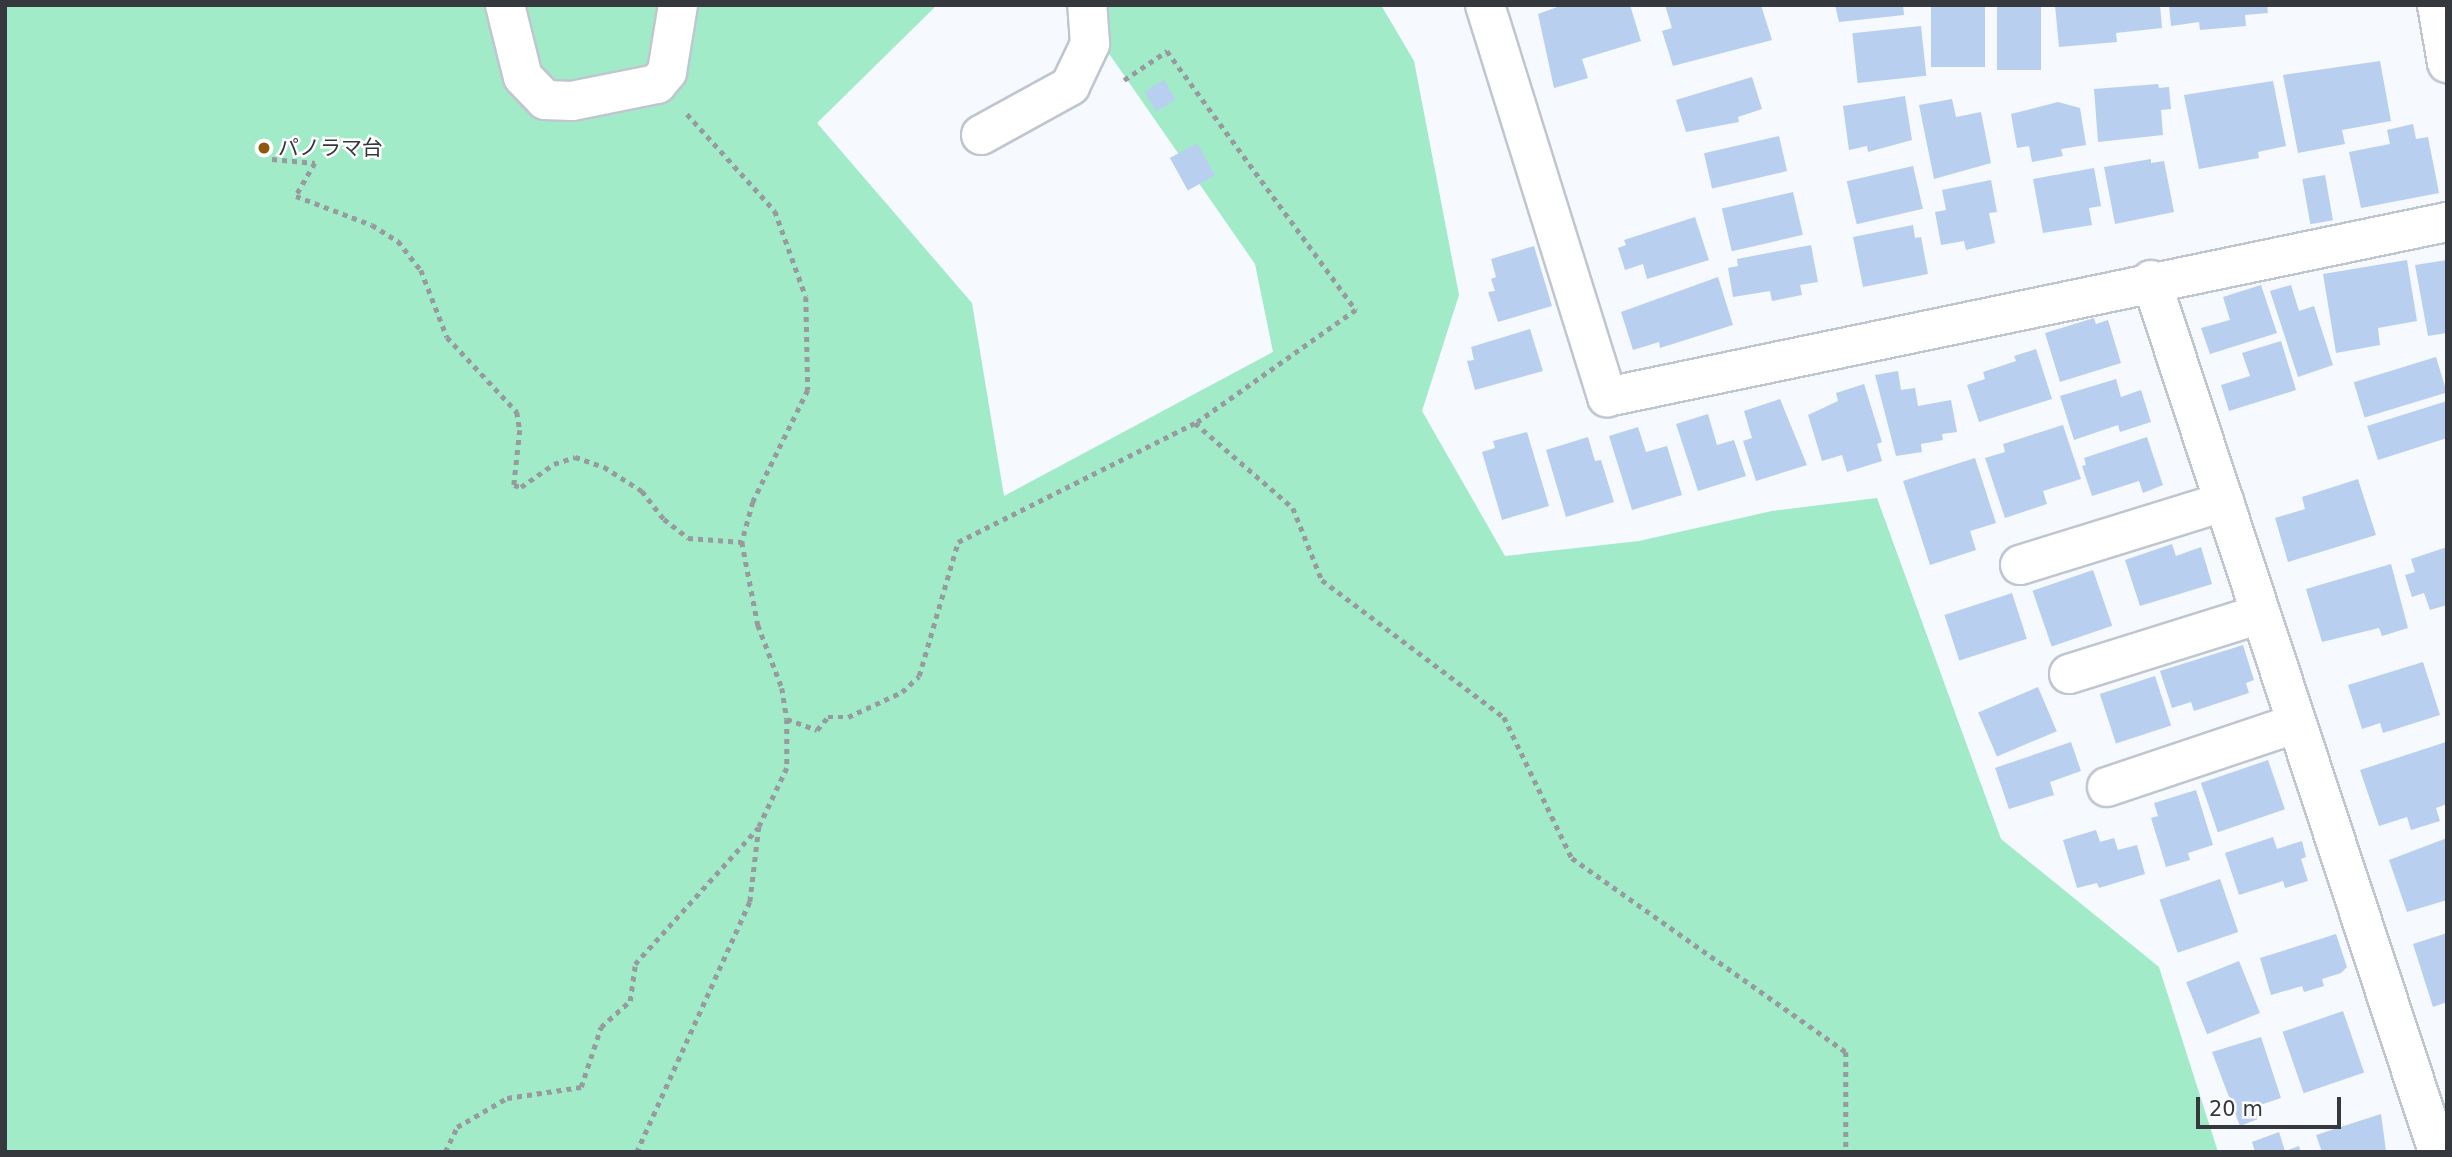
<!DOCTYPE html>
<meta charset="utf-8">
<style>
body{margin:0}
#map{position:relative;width:2452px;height:1157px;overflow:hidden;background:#f6f9fd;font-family:"DejaVu Sans","Noto Sans JP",sans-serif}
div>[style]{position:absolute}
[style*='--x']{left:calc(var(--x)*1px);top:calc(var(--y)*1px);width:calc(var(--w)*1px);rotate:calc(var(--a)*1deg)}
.green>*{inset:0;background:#a1ebc9}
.building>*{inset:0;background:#b8cff0;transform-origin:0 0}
.path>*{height:4.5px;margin-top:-2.25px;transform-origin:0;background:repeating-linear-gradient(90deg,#979a9e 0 5px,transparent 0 10px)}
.roads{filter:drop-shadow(2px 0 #bfc6d0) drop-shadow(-2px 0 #bfc6d0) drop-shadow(0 2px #bfc6d0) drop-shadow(0 -2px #bfc6d0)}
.minor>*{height:38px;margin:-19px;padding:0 19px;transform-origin:19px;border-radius:19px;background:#fff}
.dots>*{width:19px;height:19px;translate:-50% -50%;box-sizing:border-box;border:4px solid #fff;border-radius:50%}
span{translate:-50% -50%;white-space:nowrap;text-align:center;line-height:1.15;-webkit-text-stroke:5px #fff;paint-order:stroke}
.poi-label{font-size:21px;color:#35383c}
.left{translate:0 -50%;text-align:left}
.frame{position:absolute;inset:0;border:7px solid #35383c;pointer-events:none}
.scale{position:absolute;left:2196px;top:1097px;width:145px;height:32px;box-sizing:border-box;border:4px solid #35383c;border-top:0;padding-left:9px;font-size:21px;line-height:24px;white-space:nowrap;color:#35383c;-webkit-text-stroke:5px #fff;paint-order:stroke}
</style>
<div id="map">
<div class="green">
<i style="clip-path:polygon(5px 5px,937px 5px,817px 123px,972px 303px,1004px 496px,1273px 352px,1255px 264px,1103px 45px,1085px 5px,1381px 5px,1414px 61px,1459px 295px,1422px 411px,1505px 556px,1639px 541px,1772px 511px,1877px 498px,2001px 839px,2159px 967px,2218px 1152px,5px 1152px)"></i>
</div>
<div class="building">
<i style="clip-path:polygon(1563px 5px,1630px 5px,1641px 41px,1582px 59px,1588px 78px,1554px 88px,1538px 14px)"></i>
<i style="clip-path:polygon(1665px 5px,1761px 5px,1772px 40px,1673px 66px,1662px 31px,1672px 28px)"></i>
<i style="clip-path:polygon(1835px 5px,1903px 5px,1904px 15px,1839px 22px)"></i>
<i style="left:1931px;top:5px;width:54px;height:62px"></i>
<i style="left:1997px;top:5px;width:44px;height:65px"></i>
<i style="clip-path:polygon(2055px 5px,2160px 5px,2162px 28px,2116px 33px,2117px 42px,2059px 47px)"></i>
<i style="clip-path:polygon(2169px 5px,2267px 5px,2268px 13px,2245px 15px,2246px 26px,2200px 30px,2199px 22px,2171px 26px)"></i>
<i style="left:1921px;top:26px;width:50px;height:69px;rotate:84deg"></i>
<i style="clip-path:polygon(2380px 61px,2391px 121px,2342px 130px,2345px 144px,2298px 153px,2283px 75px)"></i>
<i style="clip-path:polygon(1752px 77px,1762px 109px,1738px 117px,1739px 122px,1686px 132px,1676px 100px)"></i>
<i style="left:1164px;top:80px;width:23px;height:23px;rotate:59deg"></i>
<i style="clip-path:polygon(2273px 81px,2286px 146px,2258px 152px,2259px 158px,2199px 169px,2184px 95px)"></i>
<i style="clip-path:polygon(2158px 84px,2159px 88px,2169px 87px,2171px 109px,2161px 110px,2163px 135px,2098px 142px,2094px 89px)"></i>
<i style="clip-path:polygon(1905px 96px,1912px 140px,1868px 152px,1867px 146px,1849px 150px,1843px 106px)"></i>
<i style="clip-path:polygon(1952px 99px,1956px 117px,1981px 112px,1991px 163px,1934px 179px,1919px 105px)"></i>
<i style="clip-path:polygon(2058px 102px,2080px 108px,2086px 145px,2061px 149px,2063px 156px,2032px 162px,2029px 146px,2017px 148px,2011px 114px)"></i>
<i style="clip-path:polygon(2413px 124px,2416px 139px,2428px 137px,2439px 193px,2361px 208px,2349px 152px,2390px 144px,2387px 130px)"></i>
<i style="left:1779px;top:136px;width:36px;height:77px;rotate:77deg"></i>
<i style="left:1197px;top:143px;width:37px;height:31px;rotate:61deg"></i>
<i style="clip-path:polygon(2151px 159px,2151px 163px,2164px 161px,2174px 212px,2115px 224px,2104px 167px)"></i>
<i style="left:1913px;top:166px;width:44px;height:68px;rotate:77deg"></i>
<i style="clip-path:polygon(2094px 168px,2101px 206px,2089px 208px,2092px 225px,2043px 233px,2033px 179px)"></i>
<i style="left:2325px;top:175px;width:46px;height:23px;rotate:80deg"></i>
<i style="clip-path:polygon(1991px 180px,1997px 212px,1989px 213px,1995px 243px,1966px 250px,1964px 241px,1941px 245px,1935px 212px,1946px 210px,1942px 190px)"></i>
<i style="left:1793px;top:192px;width:44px;height:73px;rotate:77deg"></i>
<i style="clip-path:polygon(1695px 217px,1709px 260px,1647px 279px,1643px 264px,1625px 270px,1618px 248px,1626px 245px,1624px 240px)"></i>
<i style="clip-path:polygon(1913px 225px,1915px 238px,1921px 237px,1928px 274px,1863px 287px,1853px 237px)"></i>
<i style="clip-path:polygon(1811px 245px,1818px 282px,1800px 285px,1802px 295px,1772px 301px,1770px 291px,1733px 297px,1728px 268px,1738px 266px,1737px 259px)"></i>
<i style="clip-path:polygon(1534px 246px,1552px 306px,1498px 322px,1488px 292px,1495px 291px,1491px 279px,1496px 277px,1491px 259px)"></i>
<i style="clip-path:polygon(2407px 260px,2417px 321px,2378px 328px,2380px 345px,2336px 353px,2323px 274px)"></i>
<i style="clip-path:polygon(2447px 260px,2447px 333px,2428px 336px,2415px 265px)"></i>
<i style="clip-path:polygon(1718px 277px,1733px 325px,1660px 348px,1659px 342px,1633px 350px,1621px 312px)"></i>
<i style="clip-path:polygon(2261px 285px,2277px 333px,2210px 354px,2201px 328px,2230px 320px,2223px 297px)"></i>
<i style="clip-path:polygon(2291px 285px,2299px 311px,2314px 306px,2333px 365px,2298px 377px,2270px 291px)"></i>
<i style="clip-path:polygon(2094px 318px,2096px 324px,2108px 320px,2121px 363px,2060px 382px,2045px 333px)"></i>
<i style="clip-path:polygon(1530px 329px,1543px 371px,1475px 390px,1467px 361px,1474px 360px,1471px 347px)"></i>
<i style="clip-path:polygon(2281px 341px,2296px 390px,2229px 411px,2221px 385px,2250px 376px,2242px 353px)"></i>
<i style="clip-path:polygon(2036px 349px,2052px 399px,1979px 422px,1967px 385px,1985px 379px,1983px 372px,2016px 361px,2014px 356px)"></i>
<i style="left:2436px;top:357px;width:37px;height:86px;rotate:73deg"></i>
<i style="clip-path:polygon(1898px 371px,1901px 390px,1915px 388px,1918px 406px,1951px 400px,1957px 432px,1942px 434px,1943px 440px,1921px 444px,1922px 452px,1896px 456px,1875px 375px)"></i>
<i style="clip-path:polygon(2116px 379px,2121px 397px,2141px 390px,2151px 422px,2120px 432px,2118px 425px,2074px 440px,2060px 396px)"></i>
<i style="clip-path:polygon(1864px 384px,1882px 442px,1877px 444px,1882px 461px,1847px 472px,1842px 455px,1822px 461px,1808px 415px,1838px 401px,1836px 393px)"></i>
<i style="clip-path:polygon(1780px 399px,1807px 465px,1756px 481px,1743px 441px,1752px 438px,1744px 411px)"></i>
<i style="clip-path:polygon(2447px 401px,2447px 438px,2378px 460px,2367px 426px)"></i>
<i style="clip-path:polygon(1708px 414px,1717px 445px,1734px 440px,1746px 476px,1698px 491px,1676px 424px)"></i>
<i style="clip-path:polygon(2063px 425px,2081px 479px,2043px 491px,2047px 504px,2005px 518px,1985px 458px,2005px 452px,2003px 444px)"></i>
<i style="clip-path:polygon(1638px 427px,1646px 452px,1667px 446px,1682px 495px,1632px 510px,1609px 436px)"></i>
<i style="clip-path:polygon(1527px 432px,1549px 506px,1502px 520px,1482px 452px,1495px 448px,1493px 441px)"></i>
<i style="clip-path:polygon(1588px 437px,1595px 461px,1601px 460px,1614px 502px,1566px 517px,1546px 450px)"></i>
<i style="clip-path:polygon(2147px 437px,2163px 485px,2143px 493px,2139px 481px,2092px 496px,2082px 466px,2086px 465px,2084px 458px)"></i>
<i style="clip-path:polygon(1975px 458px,1996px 523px,1970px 531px,1976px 550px,1930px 565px,1903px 481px)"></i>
<i style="clip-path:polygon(2358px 479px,2376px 535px,2288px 562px,2275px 518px,2305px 509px,2302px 497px)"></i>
<i style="clip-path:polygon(2172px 544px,2176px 556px,2201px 547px,2212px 584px,2140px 606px,2125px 560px)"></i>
<i style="clip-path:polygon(2447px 547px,2447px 605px,2430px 610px,2424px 593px,2412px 597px,2405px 575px,2415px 572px,2411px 559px)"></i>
<i style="clip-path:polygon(2391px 564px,2408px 628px,2382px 636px,2379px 628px,2322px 642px,2306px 589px)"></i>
<i style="left:2093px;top:570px;width:59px;height:64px;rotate:71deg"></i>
<i style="left:2012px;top:593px;width:48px;height:71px;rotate:72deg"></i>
<i style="clip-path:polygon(2243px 645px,2254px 680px,2246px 683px,2249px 693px,2194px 711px,2191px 702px,2172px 708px,2160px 671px)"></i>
<i style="clip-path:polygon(2423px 662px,2440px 715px,2383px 733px,2380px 723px,2362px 729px,2348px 685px)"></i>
<i style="left:2155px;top:676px;width:52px;height:58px;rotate:72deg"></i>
<i style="left:2038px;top:687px;width:48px;height:65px;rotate:67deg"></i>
<i style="clip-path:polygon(2071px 742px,2081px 771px,2050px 782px,2054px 795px,2009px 809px,1995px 768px)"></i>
<i style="clip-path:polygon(2446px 742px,2447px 804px,2436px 808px,2440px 821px,2411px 830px,2407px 817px,2379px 826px,2360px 770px)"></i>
<i style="left:2268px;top:760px;width:52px;height:71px;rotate:71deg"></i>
<i style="clip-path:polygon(2196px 790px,2213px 845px,2188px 853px,2190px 860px,2166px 867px,2151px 818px,2158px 816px,2154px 803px)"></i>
<i style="clip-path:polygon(2096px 830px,2100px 842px,2114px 838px,2118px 850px,2137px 845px,2145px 874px,2099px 888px,2097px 883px,2077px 888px,2063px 840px)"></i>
<i style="clip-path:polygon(2273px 837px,2277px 849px,2302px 841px,2306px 857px,2301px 859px,2308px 881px,2285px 888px,2283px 881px,2239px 895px,2225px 853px)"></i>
<i style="clip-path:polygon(2447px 838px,2447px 900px,2407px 912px,2389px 860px)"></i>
<i style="left:2220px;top:879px;width:56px;height:64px;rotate:71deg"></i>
<i style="clip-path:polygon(2447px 933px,2447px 1002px,2433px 1007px,2413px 944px)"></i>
<i style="clip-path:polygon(2336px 934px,2347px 967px,2341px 973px,2322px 979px,2324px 986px,2304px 992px,2302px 986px,2271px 995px,2260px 958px)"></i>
<i style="left:2239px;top:961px;width:56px;height:57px;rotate:68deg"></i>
<i style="left:2343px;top:1011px;width:65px;height:64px;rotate:71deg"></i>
<i style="clip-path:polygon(2261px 1037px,2281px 1098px,2254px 1107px,2258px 1119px,2240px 1126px,2212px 1052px)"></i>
<i style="clip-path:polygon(2381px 1114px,2386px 1151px,2322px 1152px,2316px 1135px)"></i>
<i style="clip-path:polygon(2279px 1132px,2285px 1151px,2299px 1146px,2301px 1152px,2255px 1152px,2252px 1142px)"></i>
</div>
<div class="path">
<i style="--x:1124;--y:80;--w:52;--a:-34"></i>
<i style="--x:1167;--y:51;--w:321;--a:53.9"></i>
<i style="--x:1356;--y:310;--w:194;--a:144.7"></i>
<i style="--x:687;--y:114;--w:131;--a:47.8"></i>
<i style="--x:775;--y:211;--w:91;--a:70.2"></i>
<i style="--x:806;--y:297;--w:93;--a:88.8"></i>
<i style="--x:808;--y:390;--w:125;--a:116.2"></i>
<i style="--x:753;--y:502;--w:41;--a:105.4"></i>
<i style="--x:272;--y:159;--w:43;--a:5.3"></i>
<i style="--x:315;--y:163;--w:38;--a:120"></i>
<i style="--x:296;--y:196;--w:81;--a:20.9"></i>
<i style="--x:372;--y:225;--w:31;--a:32"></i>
<i style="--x:398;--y:241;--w:37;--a:52"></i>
<i style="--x:421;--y:270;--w:72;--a:68.8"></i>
<i style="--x:447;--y:337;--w:103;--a:47"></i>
<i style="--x:517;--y:412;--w:18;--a:81"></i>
<i style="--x:520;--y:430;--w:55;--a:96.2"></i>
<i style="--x:514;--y:485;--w:7;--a:16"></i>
<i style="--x:521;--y:487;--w:40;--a:-34.9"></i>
<i style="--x:554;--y:464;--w:22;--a:-18"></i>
<i style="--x:575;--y:457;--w:31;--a:19"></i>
<i style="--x:604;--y:467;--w:45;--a:32.3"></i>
<i style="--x:642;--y:491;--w:36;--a:52"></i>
<i style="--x:664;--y:519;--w:31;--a:38"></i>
<i style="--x:688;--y:538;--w:54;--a:4.2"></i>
<i style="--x:742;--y:542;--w:85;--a:79.1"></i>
<i style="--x:758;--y:625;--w:67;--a:69.1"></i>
<i style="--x:782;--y:688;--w:31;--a:81"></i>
<i style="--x:787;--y:719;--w:49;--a:90"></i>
<i style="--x:787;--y:768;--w:65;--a:115.4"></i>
<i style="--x:759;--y:827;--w:76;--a:96.8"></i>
<i style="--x:750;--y:902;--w:274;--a:114.3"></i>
<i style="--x:787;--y:719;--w:32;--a:20"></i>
<i style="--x:817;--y:730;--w:17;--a:-50"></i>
<i style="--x:828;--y:717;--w:20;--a:0"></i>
<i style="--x:848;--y:717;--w:60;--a:-24.8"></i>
<i style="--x:902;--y:692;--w:23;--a:-43"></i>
<i style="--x:919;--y:676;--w:140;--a:-73.8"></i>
<i style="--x:958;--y:542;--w:265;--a:-26.7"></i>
<i style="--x:1195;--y:423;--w:130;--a:40.9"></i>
<i style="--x:1293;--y:508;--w:78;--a:68.1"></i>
<i style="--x:1322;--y:580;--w:228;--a:37"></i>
<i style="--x:1504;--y:717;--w:157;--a:64.3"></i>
<i style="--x:1572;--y:858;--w:336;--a:35.3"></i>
<i style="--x:1846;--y:1052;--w:100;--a:90"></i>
<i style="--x:445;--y:1152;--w:28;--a:-64"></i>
<i style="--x:457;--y:1127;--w:58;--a:-30.1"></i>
<i style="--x:507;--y:1098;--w:75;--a:-8.5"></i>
<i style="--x:581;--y:1087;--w:63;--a:-71.6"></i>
<i style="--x:601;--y:1027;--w:39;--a:-42"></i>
<i style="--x:630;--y:1001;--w:37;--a:-82"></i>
<i style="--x:635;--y:964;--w:183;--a:-47.9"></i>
</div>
<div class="roads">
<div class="minor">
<i style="--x:505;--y:5;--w:74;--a:76"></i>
<i style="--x:523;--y:77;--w:32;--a:46"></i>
<i style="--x:545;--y:100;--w:27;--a:2"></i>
<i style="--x:572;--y:101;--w:87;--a:-11.3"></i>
<i style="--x:657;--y:84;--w:16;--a:-50"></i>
<i style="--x:667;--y:72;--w:68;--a:-80.7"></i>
<i style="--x:1485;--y:5;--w:411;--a:72.7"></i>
<i style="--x:1607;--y:397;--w:858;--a:-11.77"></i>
<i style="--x:2437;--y:5;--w:59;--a:80.2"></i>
<i style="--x:981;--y:135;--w:102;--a:-28.8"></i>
<i style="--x:1070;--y:86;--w:47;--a:-64.5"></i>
<i style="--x:1090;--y:44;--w:39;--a:-94"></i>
<i style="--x:2151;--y:280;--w:918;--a:71.78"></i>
<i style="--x:2020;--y:565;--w:214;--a:-17.2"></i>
<i style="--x:2069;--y:674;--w:201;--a:-17.4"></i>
<i style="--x:2107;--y:787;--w:200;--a:-18.6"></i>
</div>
</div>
<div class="dots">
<i style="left:264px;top:148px;background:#8f570f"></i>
</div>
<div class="poi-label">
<span class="left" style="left:278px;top:148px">パノラマ台</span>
</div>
<div class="frame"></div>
<div class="scale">20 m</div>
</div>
